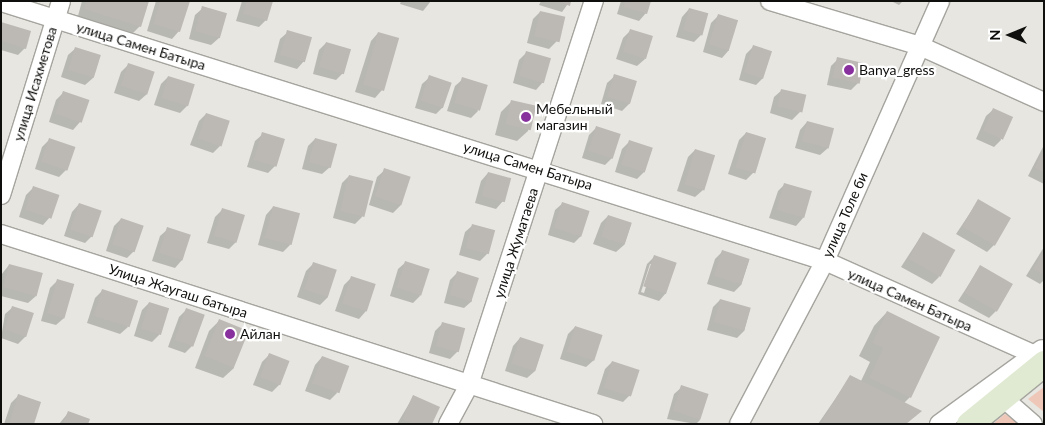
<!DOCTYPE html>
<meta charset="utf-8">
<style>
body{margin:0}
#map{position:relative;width:1045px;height:425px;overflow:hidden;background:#e7e6e0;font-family:Lato,sans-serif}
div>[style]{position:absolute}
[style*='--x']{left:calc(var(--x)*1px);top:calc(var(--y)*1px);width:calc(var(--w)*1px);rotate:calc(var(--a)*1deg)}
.green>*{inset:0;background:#eec7b8}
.shadow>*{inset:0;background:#0003}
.building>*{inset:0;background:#bcb8b3;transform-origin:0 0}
.roads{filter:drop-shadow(1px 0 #a5a49e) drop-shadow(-1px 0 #a5a49e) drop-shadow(0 1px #a5a49e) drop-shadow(0 -1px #a5a49e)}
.street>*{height:18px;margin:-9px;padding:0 9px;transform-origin:9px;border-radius:9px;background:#fff}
.secondary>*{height:25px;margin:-12.5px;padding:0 12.5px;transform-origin:12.5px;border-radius:12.5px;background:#e0e9d1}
.dots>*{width:14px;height:14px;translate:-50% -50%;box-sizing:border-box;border:2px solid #fff;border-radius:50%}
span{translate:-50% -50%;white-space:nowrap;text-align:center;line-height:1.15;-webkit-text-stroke:4.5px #fff;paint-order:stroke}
.street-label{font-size:14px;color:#0f0f0d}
.poi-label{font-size:14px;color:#0f0f0d}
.left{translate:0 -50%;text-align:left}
.frame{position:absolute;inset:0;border:2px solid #0f0f0d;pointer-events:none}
.north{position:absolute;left:985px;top:10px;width:50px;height:50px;-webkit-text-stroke:4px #fff;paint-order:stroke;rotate:270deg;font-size:14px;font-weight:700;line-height:20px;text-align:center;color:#0f0f0d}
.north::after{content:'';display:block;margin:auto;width:18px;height:22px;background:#0f0f0d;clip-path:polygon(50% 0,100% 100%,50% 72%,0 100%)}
</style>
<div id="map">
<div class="green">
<i style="clip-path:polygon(1044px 387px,1044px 412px,1028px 399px)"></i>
<i style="clip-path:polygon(1005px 414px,1019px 424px,993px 424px)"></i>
</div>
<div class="shadow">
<i style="clip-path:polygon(82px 1px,148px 1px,140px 26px,133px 33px,78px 16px)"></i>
<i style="clip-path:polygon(156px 1px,188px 1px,179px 31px,172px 39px,147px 31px)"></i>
<i style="clip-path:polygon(242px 1px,271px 1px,266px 20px,259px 27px,236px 21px)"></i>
<i style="clip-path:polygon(401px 1px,431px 1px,423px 11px,400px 4px)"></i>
<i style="clip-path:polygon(541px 1px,570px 1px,562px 12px,539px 5px)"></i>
<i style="clip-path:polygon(621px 1px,650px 1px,646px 13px,639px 21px,617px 14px)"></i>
<i style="clip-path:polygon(891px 1px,903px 1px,899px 5px)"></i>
<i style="clip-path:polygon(203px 8px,219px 38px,211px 45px,189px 39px,195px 15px)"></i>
<i style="clip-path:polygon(689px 9px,706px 14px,701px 35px,694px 42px,676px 37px,682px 17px)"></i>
<i style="clip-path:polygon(540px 12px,563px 18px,556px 42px,549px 49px,527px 43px,533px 19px)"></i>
<i style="clip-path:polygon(718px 16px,729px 50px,722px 58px,703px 52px,711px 23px)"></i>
<i style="clip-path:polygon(1px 23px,25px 48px,18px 55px,1px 50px)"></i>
<i style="clip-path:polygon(630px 31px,645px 59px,637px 66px,616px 59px,623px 38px)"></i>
<i style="clip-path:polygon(288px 32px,304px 61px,297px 69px,274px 62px,280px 39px)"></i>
<i style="clip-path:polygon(378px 33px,382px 90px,375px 98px,355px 92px,371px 41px)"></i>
<i style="clip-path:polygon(326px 43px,343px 73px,336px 80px,313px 74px,319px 50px)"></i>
<i style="clip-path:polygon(754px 46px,763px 78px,756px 85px,739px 80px,746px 54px)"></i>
<i style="clip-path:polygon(76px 48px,100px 56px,93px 78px,85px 85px,61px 77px,68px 55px)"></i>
<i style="clip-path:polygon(527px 52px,543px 82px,536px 90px,513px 83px,519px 60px)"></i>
<i style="clip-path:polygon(838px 59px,858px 83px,851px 90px,827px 85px,831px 66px)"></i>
<i style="clip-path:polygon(128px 65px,147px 94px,139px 101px,114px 93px,121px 72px)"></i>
<i style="clip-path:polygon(615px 76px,636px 82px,629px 104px,622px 111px,601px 104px,607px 83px)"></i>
<i style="clip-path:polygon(168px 77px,187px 106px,180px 113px,154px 105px,161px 84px)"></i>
<i style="clip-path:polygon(430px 77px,443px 107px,436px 114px,415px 108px,422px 84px)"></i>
<i style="clip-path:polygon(463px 79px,478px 111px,471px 118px,447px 111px,455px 86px)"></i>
<i style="clip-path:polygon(782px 90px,800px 112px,792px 120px,770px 113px,774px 97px)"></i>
<i style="clip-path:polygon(63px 93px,80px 122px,73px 130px,49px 122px,56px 100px)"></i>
<i style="clip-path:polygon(512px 101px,534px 107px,528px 131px,517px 141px,495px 135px,501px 112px)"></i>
<i style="clip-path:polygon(994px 109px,1001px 140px,994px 147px,976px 139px,986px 116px)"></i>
<i style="clip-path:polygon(206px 114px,220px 146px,213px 153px,190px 145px,199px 121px)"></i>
<i style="clip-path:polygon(807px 122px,828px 148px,820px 155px,795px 148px,800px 130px)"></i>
<i style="clip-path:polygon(597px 127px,612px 158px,605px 165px,582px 158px,589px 135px)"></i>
<i style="clip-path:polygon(746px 133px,754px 172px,746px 180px,728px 174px,739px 140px)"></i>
<i style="clip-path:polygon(263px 134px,283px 140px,275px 166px,268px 173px,247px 167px,255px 141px)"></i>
<i style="clip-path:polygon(315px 139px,330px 167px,322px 174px,302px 169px,308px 146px)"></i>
<i style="clip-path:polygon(49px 140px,67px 169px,59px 177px,35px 169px,42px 147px)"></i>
<i style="clip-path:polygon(629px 142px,652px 149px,644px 172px,637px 179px,615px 172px,622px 149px)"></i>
<i style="clip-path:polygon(1044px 145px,1044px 184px,1028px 176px)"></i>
<i style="clip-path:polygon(695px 150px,703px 190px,695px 197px,677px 191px,688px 157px)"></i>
<i style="clip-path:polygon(385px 170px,401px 205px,393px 213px,369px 205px,377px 177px)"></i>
<i style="clip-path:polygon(488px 173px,503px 201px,496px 209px,475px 203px,481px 181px)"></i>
<i style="clip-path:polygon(349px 176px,362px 217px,355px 224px,333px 218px,342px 183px)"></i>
<i style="clip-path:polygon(785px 184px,803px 218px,796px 226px,769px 218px,778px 191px)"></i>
<i style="clip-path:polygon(33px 188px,50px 217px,43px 225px,19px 217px,26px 195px)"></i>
<i style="clip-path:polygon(978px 201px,994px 245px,987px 252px,956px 234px)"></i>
<i style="clip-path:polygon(563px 203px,581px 236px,574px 243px,548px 235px,555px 210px)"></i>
<i style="clip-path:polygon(79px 204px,92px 236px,85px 243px,64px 236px,72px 212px)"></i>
<i style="clip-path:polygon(273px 207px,290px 245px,283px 252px,258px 245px,266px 215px)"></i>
<i style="clip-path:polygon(222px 210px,236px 242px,229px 249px,207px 243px,215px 217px)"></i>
<i style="clip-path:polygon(608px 216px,631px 224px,624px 245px,616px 252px,593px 244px,601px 223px)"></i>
<i style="clip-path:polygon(121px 219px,134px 251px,127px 258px,106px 251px,114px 226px)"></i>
<i style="clip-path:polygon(473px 225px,487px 254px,480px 261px,459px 255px,465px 232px)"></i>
<i style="clip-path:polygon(168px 229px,182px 260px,175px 268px,152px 261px,160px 236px)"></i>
<i style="clip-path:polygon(923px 233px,939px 277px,932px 284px,901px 267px)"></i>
<i style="clip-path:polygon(1044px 247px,1044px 280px,1040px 284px,1026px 276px)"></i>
<i style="clip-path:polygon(722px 252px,749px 260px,741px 285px,734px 292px,707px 284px,715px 259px)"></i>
<i style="clip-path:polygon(evenodd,654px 257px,666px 293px,659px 301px,638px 294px,647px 264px,654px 257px,650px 264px,653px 264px,644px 293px,641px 292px,650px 264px)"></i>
<i style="clip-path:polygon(406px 262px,420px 296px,413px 303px,390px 296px,398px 269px)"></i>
<i style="clip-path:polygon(313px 264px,328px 297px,320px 305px,297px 297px,306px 271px)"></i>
<i style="clip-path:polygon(9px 265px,36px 296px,28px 303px,1px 296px,1px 275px)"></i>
<i style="clip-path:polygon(980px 267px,996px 311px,989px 318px,958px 301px)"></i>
<i style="clip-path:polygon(457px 273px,472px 301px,464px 308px,444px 303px,450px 280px)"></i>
<i style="clip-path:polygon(351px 278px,366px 311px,359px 319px,335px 311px,344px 285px)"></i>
<i style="clip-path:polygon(58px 280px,64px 318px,56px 325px,41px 321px,50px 288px)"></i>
<i style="clip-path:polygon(103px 290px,128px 327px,120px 334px,87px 323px,95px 298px)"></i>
<i style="clip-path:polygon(720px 300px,750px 309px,744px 331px,737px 338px,707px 330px,713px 307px)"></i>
<i style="clip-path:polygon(149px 303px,167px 309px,159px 335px,152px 342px,134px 336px,142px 310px)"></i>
<i style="clip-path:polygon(13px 307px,26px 336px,18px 344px,1px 338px,5px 314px)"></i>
<i style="clip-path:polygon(187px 309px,192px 346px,185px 353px,168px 347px,179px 317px)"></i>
<i style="clip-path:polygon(887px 312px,910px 397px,904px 403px,906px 424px,818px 424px,851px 376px,861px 381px,870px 362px,859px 356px,874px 326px)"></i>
<i style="clip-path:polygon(219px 321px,234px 368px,223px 378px,195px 368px,209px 331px)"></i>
<i style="clip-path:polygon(443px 323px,463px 329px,457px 352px,450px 359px,429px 353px,435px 331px)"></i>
<i style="clip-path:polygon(575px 327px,594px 360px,586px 367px,560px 359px,568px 334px)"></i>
<i style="clip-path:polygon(520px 338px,543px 346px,535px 371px,527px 378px,505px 371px,513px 346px)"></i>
<i style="clip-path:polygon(270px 354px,288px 362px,279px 385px,272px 392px,253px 385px,262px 362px)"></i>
<i style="clip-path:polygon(322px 357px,337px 393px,330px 400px,305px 391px,315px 365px)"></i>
<i style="clip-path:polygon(612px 362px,630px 395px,623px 402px,597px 394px,605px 369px)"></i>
<i style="clip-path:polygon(682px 387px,700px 420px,696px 424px,667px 419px,674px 394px)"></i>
<i style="clip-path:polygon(18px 396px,32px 424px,4px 424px,11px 403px)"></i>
<i style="clip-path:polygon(413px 397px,431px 424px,397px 424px)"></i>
<i style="clip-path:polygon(68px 413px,87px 424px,59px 424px)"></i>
</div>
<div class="building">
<i style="clip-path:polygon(86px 1px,149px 1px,141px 27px,84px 9px)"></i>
<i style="clip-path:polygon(160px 1px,190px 1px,180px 32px,153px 24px)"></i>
<i style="clip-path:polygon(246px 1px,273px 1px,267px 21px,243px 14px)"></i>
<i style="clip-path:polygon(557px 1px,571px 1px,570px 6px)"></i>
<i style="clip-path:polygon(625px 1px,651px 1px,647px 14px,624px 7px)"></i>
<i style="left:202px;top:6px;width:26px;height:26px;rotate:16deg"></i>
<i style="left:689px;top:8px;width:20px;height:23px;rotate:15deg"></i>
<i style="left:540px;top:11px;width:26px;height:26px;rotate:13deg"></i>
<i style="left:718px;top:14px;width:21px;height:32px;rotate:17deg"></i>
<i style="clip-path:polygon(1px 22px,31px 31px,26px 49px,1px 41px)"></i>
<i style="left:630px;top:29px;width:24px;height:24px;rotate:17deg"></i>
<i style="left:287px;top:30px;width:26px;height:26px;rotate:16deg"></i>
<i style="left:378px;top:32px;width:22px;height:55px;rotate:16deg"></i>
<i style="left:326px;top:42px;width:26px;height:26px;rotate:16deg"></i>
<i style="left:753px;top:45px;width:20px;height:29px;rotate:18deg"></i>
<i style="left:75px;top:47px;width:27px;height:24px;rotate:17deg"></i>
<i style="left:526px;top:51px;width:26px;height:26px;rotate:16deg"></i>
<i style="left:837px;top:57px;width:28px;height:21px;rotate:13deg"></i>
<i style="left:128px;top:63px;width:28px;height:24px;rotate:18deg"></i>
<i style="left:614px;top:74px;width:24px;height:24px;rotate:17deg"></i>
<i style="left:429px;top:75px;width:24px;height:27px;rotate:19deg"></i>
<i style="left:168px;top:76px;width:28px;height:23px;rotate:17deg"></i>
<i style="left:462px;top:77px;width:27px;height:27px;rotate:17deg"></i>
<i style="left:781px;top:89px;width:26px;height:18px;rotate:13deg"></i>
<i style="left:63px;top:91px;width:28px;height:24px;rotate:19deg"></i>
<i style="left:511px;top:100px;width:26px;height:25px;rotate:13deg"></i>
<i style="left:993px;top:108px;width:22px;height:25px;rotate:24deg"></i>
<i style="left:206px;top:113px;width:25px;height:27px;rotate:18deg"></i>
<i style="left:807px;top:121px;width:28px;height:21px;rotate:15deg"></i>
<i style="left:596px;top:126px;width:26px;height:26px;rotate:18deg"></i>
<i style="left:262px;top:132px;width:24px;height:29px;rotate:17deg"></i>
<i style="left:746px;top:132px;width:21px;height:37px;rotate:17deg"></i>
<i style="left:49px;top:138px;width:28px;height:25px;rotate:19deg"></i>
<i style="left:315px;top:138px;width:23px;height:25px;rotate:15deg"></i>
<i style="left:629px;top:140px;width:25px;height:26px;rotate:18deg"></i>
<i style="left:695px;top:149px;width:21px;height:37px;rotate:17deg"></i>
<i style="clip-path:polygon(1044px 150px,1044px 173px,1034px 168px)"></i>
<i style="left:384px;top:168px;width:28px;height:30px;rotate:18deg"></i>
<i style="left:488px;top:172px;width:24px;height:25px;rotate:15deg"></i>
<i style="left:349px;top:175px;width:25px;height:37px;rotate:14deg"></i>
<i style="left:784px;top:183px;width:29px;height:28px;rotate:16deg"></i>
<i style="left:33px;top:186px;width:28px;height:25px;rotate:19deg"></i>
<i style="left:978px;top:199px;width:38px;height:32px;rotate:30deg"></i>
<i style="left:562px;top:202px;width:29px;height:27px;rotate:18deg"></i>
<i style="left:79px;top:203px;width:24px;height:28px;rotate:19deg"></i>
<i style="left:273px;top:206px;width:28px;height:33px;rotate:15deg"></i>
<i style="left:222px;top:208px;width:24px;height:29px;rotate:17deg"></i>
<i style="left:608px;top:215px;width:25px;height:23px;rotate:18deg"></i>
<i style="left:121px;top:218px;width:24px;height:28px;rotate:19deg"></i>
<i style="left:472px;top:224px;width:24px;height:25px;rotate:15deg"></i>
<i style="left:167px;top:227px;width:25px;height:27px;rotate:18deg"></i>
<i style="left:923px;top:232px;width:37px;height:31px;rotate:29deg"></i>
<i style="left:722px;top:250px;width:29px;height:27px;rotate:18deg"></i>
<i style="clip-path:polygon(1044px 250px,1044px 275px,1033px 269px)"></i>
<i style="left:654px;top:255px;width:24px;height:33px;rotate:19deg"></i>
<i style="left:405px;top:261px;width:26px;height:28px;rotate:18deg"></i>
<i style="left:313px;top:262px;width:25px;height:29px;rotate:18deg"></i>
<i style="left:9px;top:264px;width:35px;height:24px;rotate:15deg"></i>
<i style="left:980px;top:265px;width:38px;height:32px;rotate:30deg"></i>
<i style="left:457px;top:271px;width:23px;height:25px;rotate:18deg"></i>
<i style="left:351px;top:276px;width:26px;height:29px;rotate:18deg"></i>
<i style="left:57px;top:279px;width:18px;height:36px;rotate:16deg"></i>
<i style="left:102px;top:289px;width:38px;height:28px;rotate:18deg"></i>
<i style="left:720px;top:299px;width:32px;height:24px;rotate:16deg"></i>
<i style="left:149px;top:302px;width:21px;height:28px;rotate:17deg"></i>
<i style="left:12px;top:306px;width:23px;height:25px;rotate:18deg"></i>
<i style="left:186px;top:308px;width:20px;height:34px;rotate:20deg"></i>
<i style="clip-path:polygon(887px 311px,940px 337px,911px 398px,869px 378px,883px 348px,872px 343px)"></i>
<i style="left:219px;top:319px;width:32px;height:40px;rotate:22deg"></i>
<i style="left:442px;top:322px;width:24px;height:25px;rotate:15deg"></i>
<i style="left:575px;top:326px;width:29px;height:27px;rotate:18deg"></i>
<i style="left:520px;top:337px;width:25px;height:28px;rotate:18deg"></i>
<i style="left:269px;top:353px;width:22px;height:26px;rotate:21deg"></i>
<i style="left:322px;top:356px;width:29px;height:29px;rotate:20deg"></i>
<i style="left:612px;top:361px;width:29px;height:28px;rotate:18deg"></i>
<i style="clip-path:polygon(850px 375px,922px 411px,906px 424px,820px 424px)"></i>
<i style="left:681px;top:385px;width:29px;height:27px;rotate:18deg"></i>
<i style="clip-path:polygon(18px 394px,41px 402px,34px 424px,9px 424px)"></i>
<i style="clip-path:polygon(413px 395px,440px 407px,432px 424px,413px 424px,402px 419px)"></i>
<i style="clip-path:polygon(68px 411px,90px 419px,88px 424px,63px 424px)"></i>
</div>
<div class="roads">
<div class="street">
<i style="--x:770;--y:1;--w:157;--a:16.7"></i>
<i style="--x:920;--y:46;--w:136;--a:24.3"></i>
<i style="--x:1;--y:2;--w:864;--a:17.45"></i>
<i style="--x:825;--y:261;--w:240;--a:24.1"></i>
<i style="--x:1;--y:195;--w:203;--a:-72.8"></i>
<i style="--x:1;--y:234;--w:622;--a:17.79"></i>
<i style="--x:1002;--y:397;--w:41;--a:41.1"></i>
<i style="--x:448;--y:424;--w:44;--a:-61.7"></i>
<i style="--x:469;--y:385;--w:404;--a:-72"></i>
<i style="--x:739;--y:424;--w:184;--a:-62.2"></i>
<i style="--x:825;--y:261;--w:284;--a:-66.1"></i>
<i style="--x:939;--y:424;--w:127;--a:-36.1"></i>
</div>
<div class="secondary">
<i style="--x:969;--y:424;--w:97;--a:-39.1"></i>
</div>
</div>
<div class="dots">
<i style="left:849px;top:70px;background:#88319e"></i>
<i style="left:526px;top:117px;background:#88319e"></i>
<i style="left:230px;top:334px;background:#88319e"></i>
</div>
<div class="street-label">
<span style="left:141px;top:46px;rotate:17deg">улица Самен Батыра</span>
<span style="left:35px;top:84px;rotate:-73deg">улица Исахметова</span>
<span style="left:528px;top:166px;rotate:17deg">улица Самен Батыра</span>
<span style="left:845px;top:215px;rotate:-66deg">улица Толе би</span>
<span style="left:516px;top:243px;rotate:-72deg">улица Жуматаева</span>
<span style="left:178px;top:291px;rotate:18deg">Улица Жаугаш батыра</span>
<span style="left:910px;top:300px;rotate:24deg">улица Самен Батыра</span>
</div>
<div class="poi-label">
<span class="left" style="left:859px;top:70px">Banya_gress</span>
<span class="left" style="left:536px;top:117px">Мебельный<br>магазин</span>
<span class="left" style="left:240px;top:334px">Айлан</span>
</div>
<div class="frame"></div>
<div class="north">N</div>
</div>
